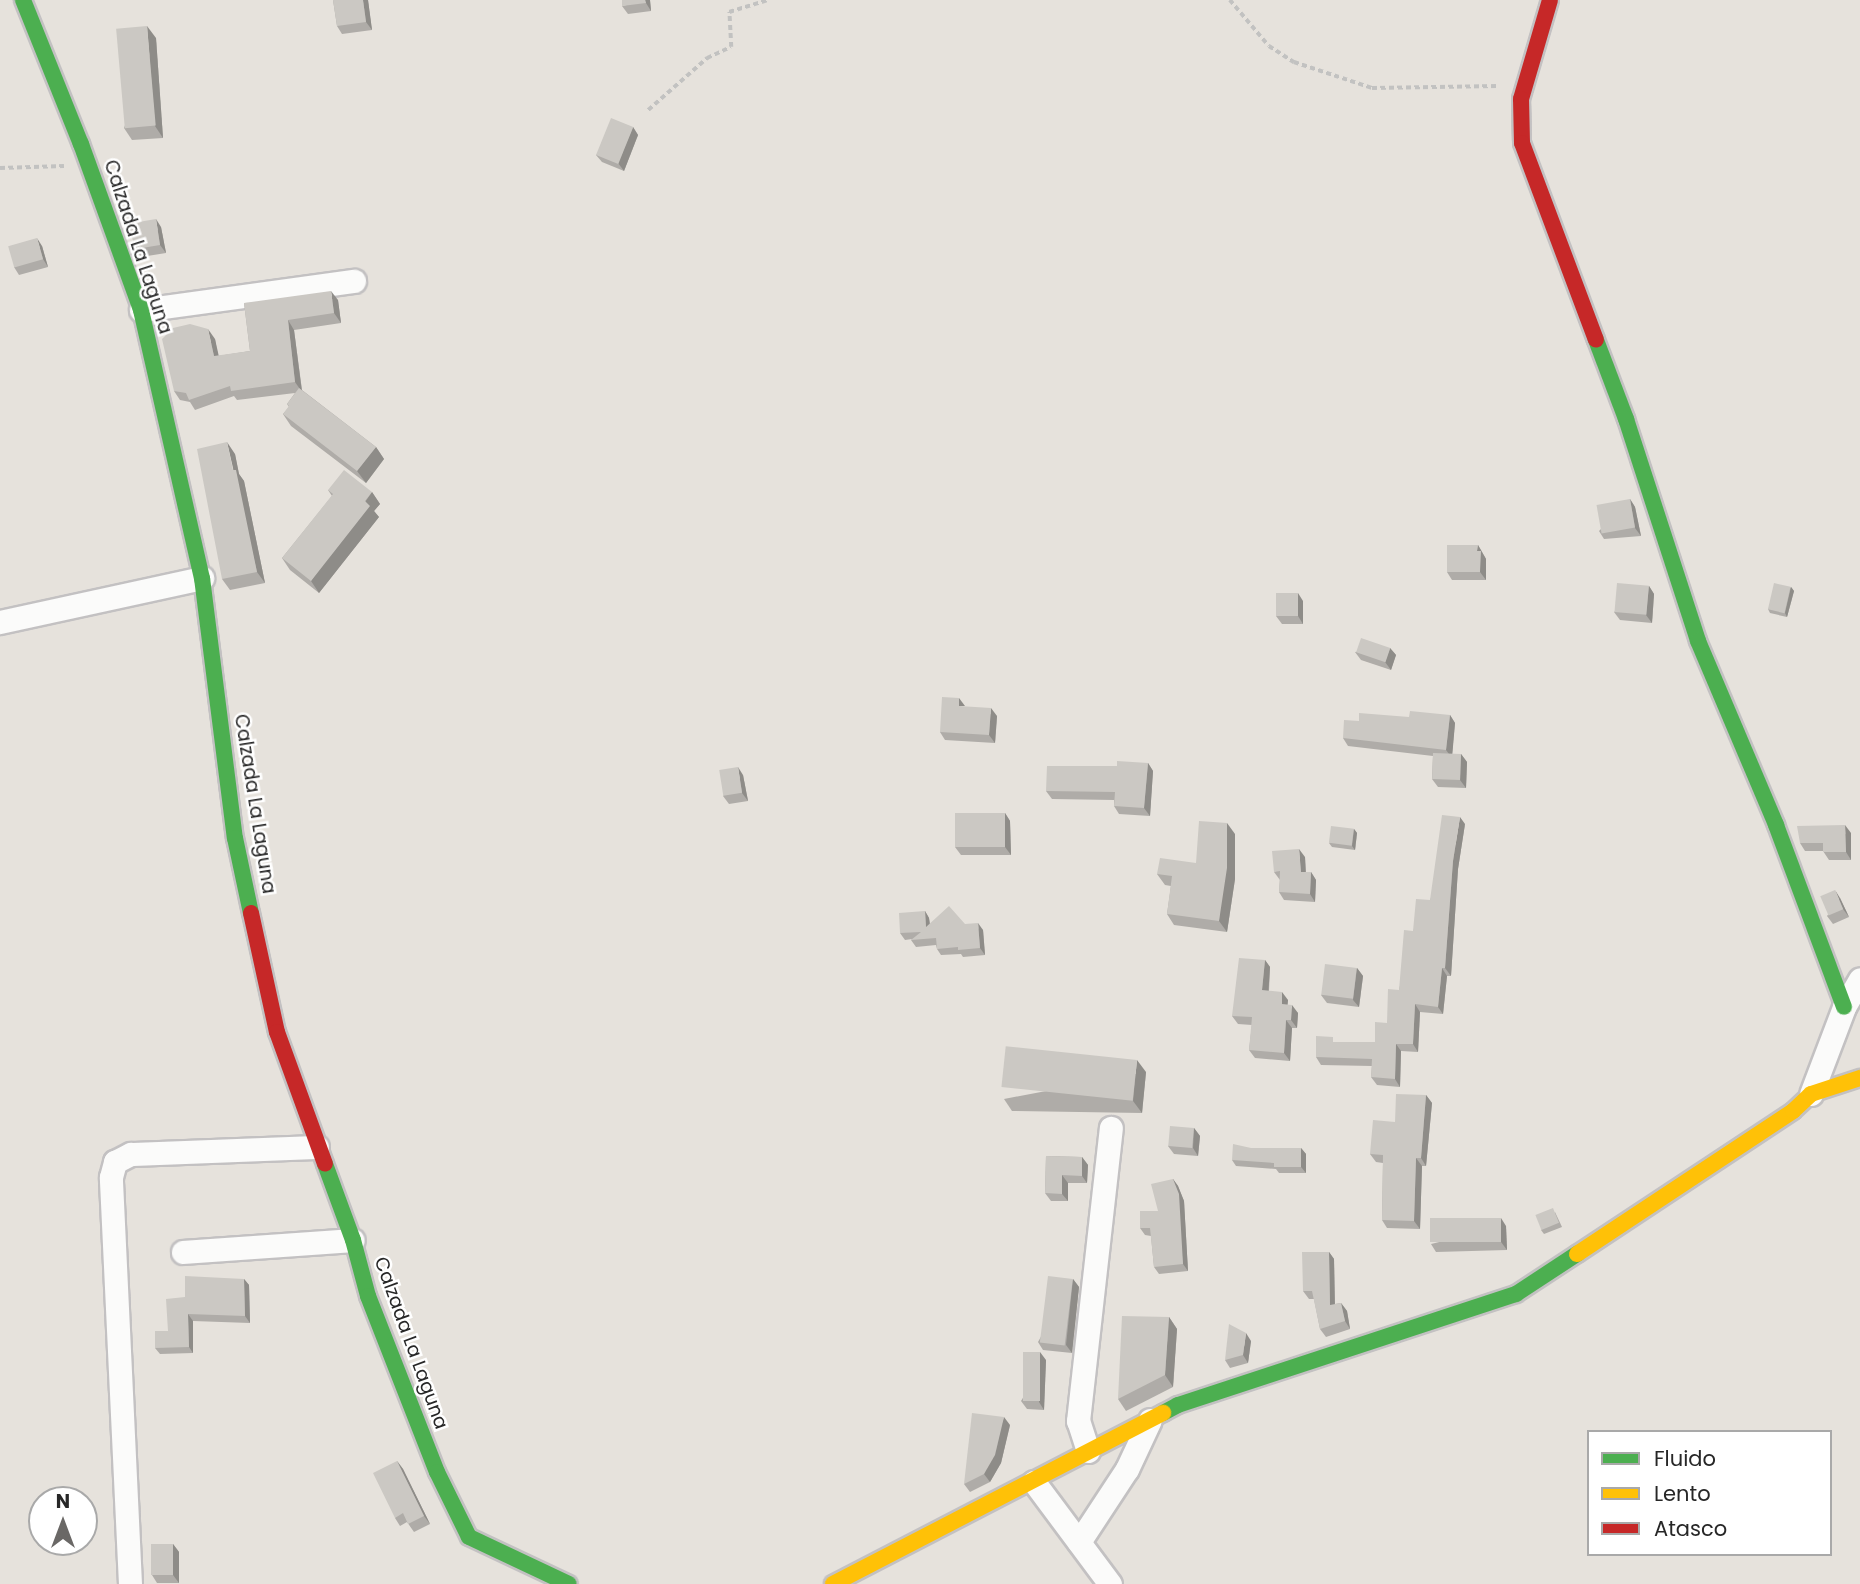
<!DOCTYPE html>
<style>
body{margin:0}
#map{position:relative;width:1860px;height:1584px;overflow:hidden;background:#e6e2dc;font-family:Poppins,sans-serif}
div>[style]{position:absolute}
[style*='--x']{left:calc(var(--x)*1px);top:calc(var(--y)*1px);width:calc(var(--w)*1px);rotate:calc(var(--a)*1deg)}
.path>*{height:3.5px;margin-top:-1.75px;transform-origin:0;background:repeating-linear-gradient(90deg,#c2c2c1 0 5px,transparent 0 8.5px)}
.roads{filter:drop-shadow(2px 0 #c3c1c2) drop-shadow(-2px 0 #c3c1c2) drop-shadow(0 2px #c3c1c2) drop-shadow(0 -2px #c3c1c2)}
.street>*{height:23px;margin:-11.5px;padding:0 11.5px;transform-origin:11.5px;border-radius:11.5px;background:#fbfbfa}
.fast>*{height:16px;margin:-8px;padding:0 8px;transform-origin:8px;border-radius:8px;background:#4caf50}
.slow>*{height:16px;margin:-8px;padding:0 8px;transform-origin:8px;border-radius:8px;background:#ffc107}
.jam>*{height:16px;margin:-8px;padding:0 8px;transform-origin:8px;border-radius:8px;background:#c62828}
.wall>*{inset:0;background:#afaca8}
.shaded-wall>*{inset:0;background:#8e8c88}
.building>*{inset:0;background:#cbc8c3;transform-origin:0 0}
span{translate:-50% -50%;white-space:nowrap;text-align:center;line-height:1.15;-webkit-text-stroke:5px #fff;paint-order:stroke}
.street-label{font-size:19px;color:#272727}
.legend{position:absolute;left:1587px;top:1430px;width:245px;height:126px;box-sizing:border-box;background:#fff;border:2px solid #a9a9a9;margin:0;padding:9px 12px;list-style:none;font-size:21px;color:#272727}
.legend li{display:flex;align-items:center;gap:14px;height:35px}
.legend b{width:35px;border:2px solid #a9a9a9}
.north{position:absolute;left:28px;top:1486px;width:70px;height:70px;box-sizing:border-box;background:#fff;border:2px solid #a9a9a9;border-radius:50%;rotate:0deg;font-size:19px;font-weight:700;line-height:28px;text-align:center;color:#272727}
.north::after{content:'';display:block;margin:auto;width:24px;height:32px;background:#6a6866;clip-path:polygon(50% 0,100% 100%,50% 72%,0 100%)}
</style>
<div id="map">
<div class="path">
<i style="--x:1230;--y:0;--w:60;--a:49.7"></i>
<i style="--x:1269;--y:46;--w:30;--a:33"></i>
<i style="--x:1294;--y:62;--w:82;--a:18.4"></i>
<i style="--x:1372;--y:88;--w:126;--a:-0.9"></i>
<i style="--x:648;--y:110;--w:79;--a:-41.4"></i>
<i style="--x:707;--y:58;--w:26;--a:-25"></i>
<i style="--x:731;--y:47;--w:35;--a:-93"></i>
<i style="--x:729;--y:12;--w:41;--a:-17.1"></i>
<i style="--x:0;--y:168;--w:64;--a:-1.8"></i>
</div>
<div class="roads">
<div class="street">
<i style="--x:141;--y:310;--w:215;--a:-7.8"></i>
<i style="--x:0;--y:622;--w:207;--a:-12.3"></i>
<i style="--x:1811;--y:1094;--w:93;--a:-69.2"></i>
<i style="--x:1844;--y:1007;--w:32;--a:-60"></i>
<i style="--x:183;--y:1252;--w:170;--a:-4"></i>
<i style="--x:1088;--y:1451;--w:32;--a:-108"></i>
<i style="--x:1078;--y:1421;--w:295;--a:-83.6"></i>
<i style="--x:1034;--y:1482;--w:127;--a:53.3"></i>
<i style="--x:1079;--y:1542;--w:87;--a:-56.7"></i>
<i style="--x:1127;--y:1469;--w:54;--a:-64.9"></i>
<i style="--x:130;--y:1584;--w:407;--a:-92.7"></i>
<i style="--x:111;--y:1177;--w:16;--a:-75"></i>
<i style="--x:115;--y:1162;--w:18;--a:-27"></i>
<i style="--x:131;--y:1154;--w:186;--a:-2.2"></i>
</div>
<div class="fast">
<i style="--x:23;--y:0;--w:155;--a:68.1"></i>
<i style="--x:81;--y:144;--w:177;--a:70.1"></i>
<i style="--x:141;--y:310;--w:275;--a:77.2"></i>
<i style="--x:202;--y:578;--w:262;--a:82.8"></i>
<i style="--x:235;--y:838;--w:77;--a:78"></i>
<i style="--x:1596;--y:340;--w:85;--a:69.2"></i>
<i style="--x:1626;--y:419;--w:233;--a:72"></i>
<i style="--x:1698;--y:641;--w:200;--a:67"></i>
<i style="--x:1776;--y:825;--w:194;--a:69.5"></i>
<i style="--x:325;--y:1164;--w:81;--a:69.8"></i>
<i style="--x:353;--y:1240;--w:58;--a:75"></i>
<i style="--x:368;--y:1296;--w:189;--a:68.6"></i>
<i style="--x:437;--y:1472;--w:72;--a:63.8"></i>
<i style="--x:469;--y:1537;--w:110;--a:25.2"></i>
<i style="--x:1163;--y:1413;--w:17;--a:-28"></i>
<i style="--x:1178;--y:1405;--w:356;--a:-18.2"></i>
<i style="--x:1516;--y:1294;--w:73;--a:-33.3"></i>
</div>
<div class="slow">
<i style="--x:1577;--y:1254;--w:259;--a:-33.5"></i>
<i style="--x:1793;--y:1111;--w:25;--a:-43"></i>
<i style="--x:1811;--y:1094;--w:52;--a:-18.1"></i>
<i style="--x:833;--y:1584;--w:372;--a:-27.4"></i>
</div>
<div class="jam">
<i style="--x:1550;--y:0;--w:103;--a:106.3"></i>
<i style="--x:1521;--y:99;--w:44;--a:88.7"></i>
<i style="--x:1522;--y:143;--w:210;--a:69.4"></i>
<i style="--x:251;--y:913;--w:122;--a:77.7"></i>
<i style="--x:277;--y:1032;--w:140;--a:70"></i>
</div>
</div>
<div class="wall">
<i style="clip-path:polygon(333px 0,368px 0,372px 30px,342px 34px,337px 26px)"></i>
<i style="clip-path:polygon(650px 0,651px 11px,628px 14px,622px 6px)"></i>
<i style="clip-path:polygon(156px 38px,163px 138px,132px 140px,124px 128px)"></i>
<i style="clip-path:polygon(633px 127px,638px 135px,624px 171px,602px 162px,596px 155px)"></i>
<i style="clip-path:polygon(161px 227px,166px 253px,141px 257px,136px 249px)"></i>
<i style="clip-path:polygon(42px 246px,48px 267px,19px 275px,14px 267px)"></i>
<i style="clip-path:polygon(338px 300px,341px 323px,294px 330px,302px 390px,376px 447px,384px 459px,366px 483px,291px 426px,283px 414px,289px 407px,287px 404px,295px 393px,237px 400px,234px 396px,195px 410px,190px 402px,180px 400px,174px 391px,215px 339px,218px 356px,250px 351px,244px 303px)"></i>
<i style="clip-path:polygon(235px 454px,239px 474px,244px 481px,265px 583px,230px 590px,222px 579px)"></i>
<i style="clip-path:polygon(328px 490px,372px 492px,380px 504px,374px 511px,379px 517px,319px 593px,290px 570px,282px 558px,332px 496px)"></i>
<i style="clip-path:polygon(1630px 499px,1635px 507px,1641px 536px,1604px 539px,1599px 531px)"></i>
<i style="clip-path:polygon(1478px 545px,1486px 559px,1486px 580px,1452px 580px,1447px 572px)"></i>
<i style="clip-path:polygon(1649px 586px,1654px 594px,1652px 623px,1620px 620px,1614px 612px)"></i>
<i style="clip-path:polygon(1791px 587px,1794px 591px,1787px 617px,1770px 613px,1768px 609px)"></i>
<i style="clip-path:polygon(1303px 601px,1303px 624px,1282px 624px,1276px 616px)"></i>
<i style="clip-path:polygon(1390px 648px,1396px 655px,1391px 670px,1361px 660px,1355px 652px)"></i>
<i style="clip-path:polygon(965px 707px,997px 716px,995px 743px,945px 740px,940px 732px)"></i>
<i style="clip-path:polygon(1450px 715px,1455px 723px,1452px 754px,1461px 754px,1467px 762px,1466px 788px,1438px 787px,1432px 779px,1433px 756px,1348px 746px,1343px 738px,1359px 721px,1409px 717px)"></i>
<i style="clip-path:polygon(1148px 763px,1153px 771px,1150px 816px,1119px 814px,1114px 806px,1114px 800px,1052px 799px,1046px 791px,1117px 766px)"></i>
<i style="clip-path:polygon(743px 775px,748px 801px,729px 804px,723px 796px)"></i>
<i style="clip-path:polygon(1005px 813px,1010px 821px,1011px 855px,961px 855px,955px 847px)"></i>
<i style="clip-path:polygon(1465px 824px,1458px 869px,1451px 976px,1447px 976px,1443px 1014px,1420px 1012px,1418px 1052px,1401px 1051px,1400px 1087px,1377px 1085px,1371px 1077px,1372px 1066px,1321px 1065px,1316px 1057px,1337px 1042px,1375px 1042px,1387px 1023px,1399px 990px,1413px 931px,1430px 900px)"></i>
<i style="clip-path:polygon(1354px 829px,1357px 833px,1355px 850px,1332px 847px,1329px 843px)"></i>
<i style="clip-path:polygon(1851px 833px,1851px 860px,1829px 860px,1823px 851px,1805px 851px,1800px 843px)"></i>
<i style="clip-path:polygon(1235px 834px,1235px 879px,1227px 932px,1174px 925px,1167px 914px,1171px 886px,1165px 885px,1157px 874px,1196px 863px)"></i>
<i style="clip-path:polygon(1305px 857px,1306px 872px,1311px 872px,1316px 880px,1315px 902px,1284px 900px,1279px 892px,1280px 880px,1274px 872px)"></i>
<i style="clip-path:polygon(1840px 898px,1849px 917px,1833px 924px,1827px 916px)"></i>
<i style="clip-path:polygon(925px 911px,929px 918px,930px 924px,965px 924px,983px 930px,985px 955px,963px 957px,961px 954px,941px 955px,937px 949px,936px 945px,916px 947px,911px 940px,912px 939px,905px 940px,900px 933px)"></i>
<i style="clip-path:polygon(1265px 960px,1270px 967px,1269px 991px,1288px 1000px,1287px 1005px,1298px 1013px,1297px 1028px,1292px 1028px,1290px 1061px,1255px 1058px,1249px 1050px,1252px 1025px,1238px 1024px,1232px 1016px)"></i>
<i style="clip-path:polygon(1357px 968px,1363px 976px,1359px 1007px,1327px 1003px,1321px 995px)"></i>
<i style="clip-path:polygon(1146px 1072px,1142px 1113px,1012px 1111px,1004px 1099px)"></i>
<i style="clip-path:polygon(1426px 1095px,1432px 1103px,1426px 1166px,1422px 1166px,1420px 1229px,1387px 1228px,1382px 1220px,1383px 1163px,1376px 1162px,1370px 1154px,1395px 1122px)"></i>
<i style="clip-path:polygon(1194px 1128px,1200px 1136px,1198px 1156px,1174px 1154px,1168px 1146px)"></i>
<i style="clip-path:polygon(1251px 1148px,1301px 1148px,1306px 1154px,1306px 1173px,1279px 1173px,1276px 1169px,1236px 1166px,1232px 1160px)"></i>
<i style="clip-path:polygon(1046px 1156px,1082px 1157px,1088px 1165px,1087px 1183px,1068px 1183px,1068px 1201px,1051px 1201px,1045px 1193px)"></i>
<i style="clip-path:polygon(1173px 1179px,1178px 1186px,1184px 1201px,1188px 1271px,1159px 1274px,1154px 1267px,1151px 1236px,1145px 1235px,1140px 1228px,1158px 1211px)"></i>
<i style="clip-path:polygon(1555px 1212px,1562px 1227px,1544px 1234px,1541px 1230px)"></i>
<i style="clip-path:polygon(1506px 1226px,1507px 1250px,1436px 1252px,1431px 1244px)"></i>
<i style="clip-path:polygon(1329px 1252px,1334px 1259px,1335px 1304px,1341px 1303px,1347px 1311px,1350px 1329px,1326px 1337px,1320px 1329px,1314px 1299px,1309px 1299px,1303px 1291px)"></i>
<i style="clip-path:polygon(244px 1279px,249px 1285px,250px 1323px,193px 1321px,193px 1353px,160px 1354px,155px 1348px,168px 1331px,185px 1297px)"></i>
<i style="clip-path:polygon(1073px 1279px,1079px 1287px,1072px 1353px,1043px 1350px,1038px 1342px)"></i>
<i style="clip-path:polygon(1169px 1317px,1177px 1329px,1173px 1387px,1126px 1411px,1118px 1399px)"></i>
<i style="clip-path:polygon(1251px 1341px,1248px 1363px,1230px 1368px,1225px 1360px)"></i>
<i style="clip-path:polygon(1046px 1360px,1044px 1410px,1027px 1409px,1021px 1401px)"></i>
<i style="clip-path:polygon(1010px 1425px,1001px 1463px,990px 1482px,970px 1492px,964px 1484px)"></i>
<i style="clip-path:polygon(397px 1461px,403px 1469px,430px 1524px,414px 1532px,407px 1522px,400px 1526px,395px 1518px)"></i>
<i style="clip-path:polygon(173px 1544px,179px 1552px,179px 1583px,157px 1583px,152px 1575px)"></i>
</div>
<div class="shaded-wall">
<i style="clip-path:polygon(363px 0,368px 0,372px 30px,366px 22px)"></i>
<i style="clip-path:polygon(645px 0,650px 0,651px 11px,646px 3px)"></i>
<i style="clip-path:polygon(147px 26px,156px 38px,163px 138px,155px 126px)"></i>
<i style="clip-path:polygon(633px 127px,638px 135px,624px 171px,618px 163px)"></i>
<i style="clip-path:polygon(156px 219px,161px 227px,166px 253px,160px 245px)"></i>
<i style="clip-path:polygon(37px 238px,42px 246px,48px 267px,43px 259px)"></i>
<i style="clip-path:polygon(331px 291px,338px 300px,341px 323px,334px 313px)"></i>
<i style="clip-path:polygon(288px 320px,294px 330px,302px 392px,295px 382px)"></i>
<i style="clip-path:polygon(208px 329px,215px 339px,221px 366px,214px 356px)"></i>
<i style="clip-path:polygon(227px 442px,235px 454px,239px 474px,244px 481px,265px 583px,257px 572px)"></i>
<i style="clip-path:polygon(376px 447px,384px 459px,366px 483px,357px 471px)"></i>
<i style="clip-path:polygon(372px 492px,380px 504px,374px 511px,379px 517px,319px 593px,311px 581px)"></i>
<i style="clip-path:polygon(1630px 499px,1635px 507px,1641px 536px,1635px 528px)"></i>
<i style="clip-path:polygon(1478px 545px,1486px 559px,1486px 580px,1480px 572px,1477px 551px)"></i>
<i style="clip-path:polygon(1649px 586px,1654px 594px,1652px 623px,1646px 615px)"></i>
<i style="clip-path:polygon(1791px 587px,1794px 591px,1787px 617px,1785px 613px)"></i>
<i style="clip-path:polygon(1298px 593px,1303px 601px,1303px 624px,1298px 616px)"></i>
<i style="clip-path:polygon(1390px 648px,1396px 655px,1391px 670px,1385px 662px)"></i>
<i style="clip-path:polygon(959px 698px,965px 706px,959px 706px)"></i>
<i style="clip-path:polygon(991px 708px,997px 716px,995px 743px,989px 735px)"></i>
<i style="clip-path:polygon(1450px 715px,1455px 723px,1452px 758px,1446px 750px)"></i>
<i style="clip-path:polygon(1461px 754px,1467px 762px,1466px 788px,1460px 780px)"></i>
<i style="clip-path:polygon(1148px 763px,1153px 771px,1150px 816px,1144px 808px)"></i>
<i style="clip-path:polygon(738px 767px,743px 775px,748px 801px,742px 793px)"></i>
<i style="clip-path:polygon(1005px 813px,1010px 821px,1011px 855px,1005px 847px)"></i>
<i style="clip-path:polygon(1460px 817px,1465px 824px,1458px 869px,1451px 976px,1445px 968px,1453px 861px)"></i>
<i style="clip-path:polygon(1227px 823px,1235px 834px,1235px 879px,1227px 932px,1219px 921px)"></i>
<i style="clip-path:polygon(1845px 825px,1851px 833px,1851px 860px,1846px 852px)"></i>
<i style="clip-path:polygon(1354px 829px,1357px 833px,1355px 850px,1352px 846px)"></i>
<i style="clip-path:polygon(1299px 849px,1305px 857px,1306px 880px,1301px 872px)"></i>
<i style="clip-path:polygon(1311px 872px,1316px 880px,1315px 902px,1310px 894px)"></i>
<i style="clip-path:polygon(1835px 890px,1840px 898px,1849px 917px,1843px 909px)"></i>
<i style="clip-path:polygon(925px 911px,929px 918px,931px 934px,926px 927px)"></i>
<i style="clip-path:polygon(978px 923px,983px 930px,985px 955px,980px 948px)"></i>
<i style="clip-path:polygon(1265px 960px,1270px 967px,1268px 998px,1262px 990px)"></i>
<i style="clip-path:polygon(1357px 968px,1363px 976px,1359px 1007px,1353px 1000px)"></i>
<i style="clip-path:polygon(1442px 968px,1447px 976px,1443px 1014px,1438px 1007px)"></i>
<i style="clip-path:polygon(1282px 992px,1288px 1000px,1287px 1012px,1282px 1004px)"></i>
<i style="clip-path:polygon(1415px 1004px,1420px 1012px,1418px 1052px,1413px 1044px)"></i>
<i style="clip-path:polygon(1292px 1005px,1298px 1013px,1297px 1028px,1291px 1020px)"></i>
<i style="clip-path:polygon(1286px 1020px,1292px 1028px,1290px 1061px,1284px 1053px)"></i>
<i style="clip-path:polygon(1396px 1044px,1401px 1051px,1400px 1087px,1395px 1079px)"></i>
<i style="clip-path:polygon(1137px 1060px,1146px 1072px,1142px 1113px,1133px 1101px)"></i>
<i style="clip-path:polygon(1426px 1095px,1432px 1103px,1426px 1166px,1421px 1158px)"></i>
<i style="clip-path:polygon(1194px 1128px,1200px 1136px,1198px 1156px,1193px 1148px)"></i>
<i style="clip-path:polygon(1301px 1148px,1306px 1154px,1306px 1173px,1301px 1167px)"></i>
<i style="clip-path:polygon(1082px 1157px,1088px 1165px,1087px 1183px,1082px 1176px)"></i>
<i style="clip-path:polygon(1416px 1158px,1422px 1166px,1420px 1229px,1414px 1221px)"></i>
<i style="clip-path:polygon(1062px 1175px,1068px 1183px,1068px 1201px,1062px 1194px)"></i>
<i style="clip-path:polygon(1173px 1179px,1178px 1186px,1184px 1201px,1188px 1271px,1183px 1264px)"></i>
<i style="clip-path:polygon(1501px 1218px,1506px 1226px,1507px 1250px,1501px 1242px)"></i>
<i style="clip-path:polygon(1329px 1252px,1334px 1259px,1335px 1313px,1330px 1305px)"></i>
<i style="clip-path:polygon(244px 1279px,249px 1285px,250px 1323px,245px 1316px)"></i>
<i style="clip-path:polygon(1073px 1279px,1079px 1287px,1072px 1353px,1066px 1345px)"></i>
<i style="clip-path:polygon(1341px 1303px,1347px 1311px,1350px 1329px,1345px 1321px)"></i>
<i style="clip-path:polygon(188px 1314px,193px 1321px,193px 1353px,189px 1347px)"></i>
<i style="clip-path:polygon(1169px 1317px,1177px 1329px,1173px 1387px,1165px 1375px)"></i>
<i style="clip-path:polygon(1246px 1333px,1251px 1341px,1248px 1363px,1243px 1355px)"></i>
<i style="clip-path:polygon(1040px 1352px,1046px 1360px,1044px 1410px,1039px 1402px)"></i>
<i style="clip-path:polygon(1004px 1417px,1010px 1425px,1001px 1463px,990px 1482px,984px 1474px)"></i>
<i style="clip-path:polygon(397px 1461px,403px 1469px,430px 1524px,424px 1516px)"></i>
<i style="clip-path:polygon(173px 1544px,179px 1552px,179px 1583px,173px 1575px)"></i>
</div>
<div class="building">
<i style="clip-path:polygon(333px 0,363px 0,366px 22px,337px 26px)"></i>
<i style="clip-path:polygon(622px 0,645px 0,646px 3px,622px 6px)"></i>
<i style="left:147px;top:26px;width:100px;height:31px;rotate:85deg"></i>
<i style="left:611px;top:118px;width:24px;height:40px;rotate:22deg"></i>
<i style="clip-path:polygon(156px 219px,160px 245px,136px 249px,127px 224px)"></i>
<i style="left:37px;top:238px;width:22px;height:30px;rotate:74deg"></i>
<i style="clip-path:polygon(331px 291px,334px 313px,288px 320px,295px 382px,231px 391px,230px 386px,189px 400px,186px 393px,174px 391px,162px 339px,173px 328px,190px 324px,208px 329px,214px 356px,250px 351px,244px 303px)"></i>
<i style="clip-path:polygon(299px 388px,376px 447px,357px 471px,283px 414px,289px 406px,287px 404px)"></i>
<i style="clip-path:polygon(227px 442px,233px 470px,236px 470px,257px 572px,222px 579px,197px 449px)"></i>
<i style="clip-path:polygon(344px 470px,372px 492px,365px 501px,370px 506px,311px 581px,282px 558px,333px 494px,328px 490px)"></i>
<i style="left:1630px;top:499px;width:29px;height:34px;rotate:80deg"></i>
<i style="clip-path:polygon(1447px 545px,1478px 545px,1477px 551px,1481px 551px,1480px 572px,1447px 572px)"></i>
<i style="left:1617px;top:583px;width:32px;height:29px;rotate:5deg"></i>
<i style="left:1774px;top:583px;width:17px;height:27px;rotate:13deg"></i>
<i style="left:1276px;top:593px;width:22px;height:23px"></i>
<i style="left:1361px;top:638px;width:31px;height:15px;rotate:19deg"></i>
<i style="clip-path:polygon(942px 697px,959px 698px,959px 706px,991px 708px,989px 735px,940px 732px)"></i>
<i style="clip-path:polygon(1410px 711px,1450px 715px,1446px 750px,1343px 738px,1344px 720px,1359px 721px,1359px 713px,1409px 717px)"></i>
<i style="left:1433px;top:753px;width:28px;height:26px;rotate:2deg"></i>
<i style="clip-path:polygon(1117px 761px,1148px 763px,1144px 808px,1114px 806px,1115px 792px,1046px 791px,1047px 766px,1117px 766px)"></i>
<i style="left:738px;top:767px;width:26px;height:19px;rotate:81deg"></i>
<i style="left:1005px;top:813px;width:34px;height:50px;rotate:90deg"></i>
<i style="clip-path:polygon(1442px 815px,1460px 817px,1453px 861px,1445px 968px,1442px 968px,1438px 1007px,1415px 1004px,1413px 1044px,1396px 1044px,1395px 1079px,1371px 1077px,1372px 1059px,1316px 1057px,1316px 1036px,1333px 1037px,1333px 1042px,1375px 1042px,1375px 1022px,1387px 1023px,1388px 989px,1399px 990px,1404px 930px,1413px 931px,1416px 899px,1430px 900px)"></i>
<i style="clip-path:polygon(1199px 821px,1227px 823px,1227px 868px,1219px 921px,1167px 914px,1172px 876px,1157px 874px,1160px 858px,1196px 863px)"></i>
<i style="clip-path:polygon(1845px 825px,1846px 852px,1823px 852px,1823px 843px,1800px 843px,1797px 826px)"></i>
<i style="left:1331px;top:826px;width:23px;height:17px;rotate:7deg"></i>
<i style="clip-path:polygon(1299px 849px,1301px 872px,1311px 872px,1310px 894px,1279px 892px,1280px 871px,1274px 872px,1272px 851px)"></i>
<i style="left:1835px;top:890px;width:21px;height:16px;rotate:67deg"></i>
<i style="clip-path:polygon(949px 906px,965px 924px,978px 923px,980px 948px,958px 950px,958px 947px,937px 949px,936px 938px,911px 940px,921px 932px,900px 933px,899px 913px,925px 911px,926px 927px)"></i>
<i style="clip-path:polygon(1239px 958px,1265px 960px,1262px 990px,1282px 992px,1282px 1004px,1292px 1005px,1291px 1020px,1286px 1020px,1284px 1053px,1249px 1050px,1252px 1017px,1232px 1016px)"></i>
<i style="left:1325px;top:964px;width:32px;height:31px;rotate:7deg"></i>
<i style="left:1137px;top:1060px;width:41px;height:132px;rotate:96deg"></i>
<i style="clip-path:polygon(1396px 1094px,1426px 1095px,1421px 1158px,1416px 1158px,1414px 1221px,1382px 1220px,1383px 1155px,1370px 1154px,1373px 1120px,1395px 1122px)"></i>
<i style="left:1170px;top:1126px;width:24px;height:20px;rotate:5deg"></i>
<i style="clip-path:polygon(1233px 1144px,1251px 1148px,1301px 1148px,1301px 1167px,1274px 1167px,1274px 1163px,1232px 1160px)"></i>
<i style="clip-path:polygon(1046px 1156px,1082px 1157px,1082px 1176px,1062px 1175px,1062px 1194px,1045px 1193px)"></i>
<i style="clip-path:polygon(1173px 1179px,1179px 1194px,1183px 1264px,1154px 1267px,1150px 1228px,1140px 1228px,1140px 1211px,1158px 1211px,1151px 1184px)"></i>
<i style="left:1553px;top:1208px;width:16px;height:19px;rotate:68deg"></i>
<i style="left:1501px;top:1218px;width:24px;height:71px;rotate:90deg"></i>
<i style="clip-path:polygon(1302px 1252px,1329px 1252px,1330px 1305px,1341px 1303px,1345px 1321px,1320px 1329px,1312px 1291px,1303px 1291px)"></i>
<i style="clip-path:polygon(185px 1276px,244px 1279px,245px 1316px,188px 1314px,189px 1347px,155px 1348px,155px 1331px,168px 1331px,166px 1299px,185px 1297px)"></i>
<i style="left:1048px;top:1276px;width:25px;height:67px;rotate:7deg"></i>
<i style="clip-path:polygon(1122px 1316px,1169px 1317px,1165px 1375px,1118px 1399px)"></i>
<i style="clip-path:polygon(1229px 1324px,1246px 1333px,1243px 1355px,1225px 1360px)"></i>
<i style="left:1023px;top:1352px;width:17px;height:49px"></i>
<i style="clip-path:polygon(972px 1413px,1004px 1417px,995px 1455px,984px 1474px,964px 1484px)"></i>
<i style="clip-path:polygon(397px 1461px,424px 1516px,408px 1524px,403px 1513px,395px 1518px,373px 1473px)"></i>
<i style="left:151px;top:1544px;width:22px;height:31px"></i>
</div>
<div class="street-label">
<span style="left:138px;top:247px;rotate:72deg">Calzada La Laguna</span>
<span style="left:255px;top:804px;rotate:81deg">Calzada La Laguna</span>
<span style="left:411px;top:1343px;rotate:70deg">Calzada La Laguna</span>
</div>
<ul class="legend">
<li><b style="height:9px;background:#4caf50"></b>Fluido</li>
<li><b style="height:9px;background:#ffc107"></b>Lento</li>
<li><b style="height:9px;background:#c62828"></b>Atasco</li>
</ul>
<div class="north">N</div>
</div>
